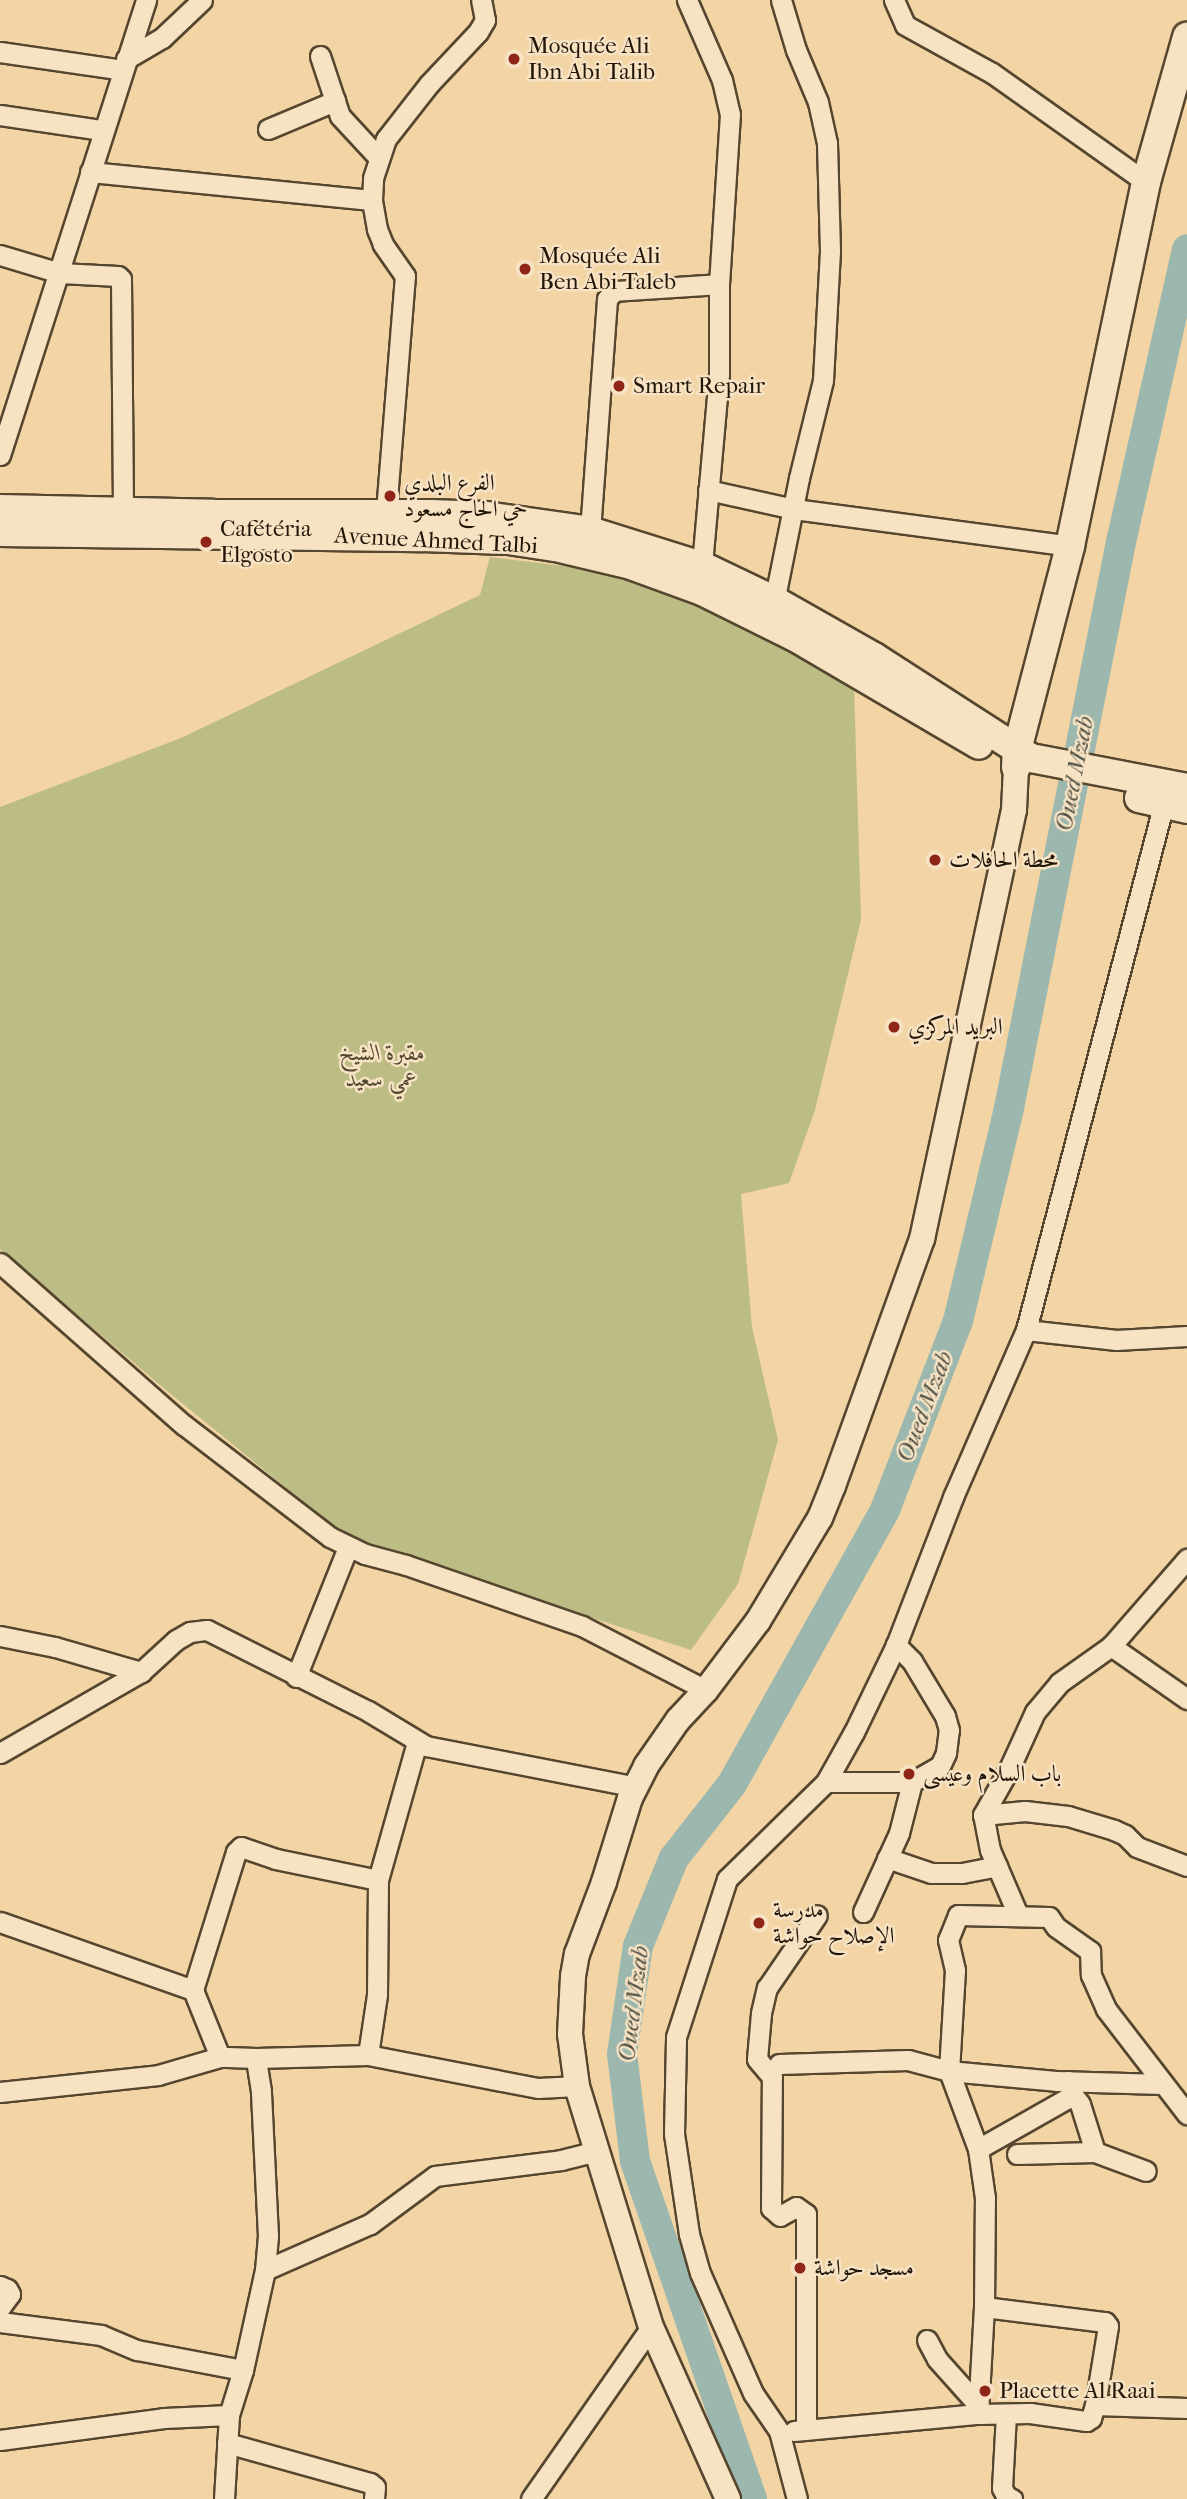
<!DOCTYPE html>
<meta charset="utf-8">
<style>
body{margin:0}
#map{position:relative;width:1187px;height:2499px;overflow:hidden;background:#f2d4a5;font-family:"IM FELL French Canon",Amiri,serif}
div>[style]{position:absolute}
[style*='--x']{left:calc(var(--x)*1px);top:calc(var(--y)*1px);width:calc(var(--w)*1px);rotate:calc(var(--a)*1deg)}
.green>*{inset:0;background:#bcbc85}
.river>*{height:30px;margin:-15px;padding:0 15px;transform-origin:15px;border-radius:15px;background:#9cb7ad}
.roads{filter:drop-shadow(2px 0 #55462f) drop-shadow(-2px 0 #55462f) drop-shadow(0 2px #55462f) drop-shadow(0 -2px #55462f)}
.minor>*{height:19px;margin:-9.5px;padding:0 9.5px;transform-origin:9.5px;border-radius:9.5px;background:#f7e3c4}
.tertiary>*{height:24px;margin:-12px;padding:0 12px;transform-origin:12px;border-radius:12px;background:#f7e3c4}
.secondary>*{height:28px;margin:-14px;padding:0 14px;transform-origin:14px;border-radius:14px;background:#f7e3c4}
.dots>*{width:19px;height:19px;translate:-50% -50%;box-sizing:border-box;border:4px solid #f7e3c4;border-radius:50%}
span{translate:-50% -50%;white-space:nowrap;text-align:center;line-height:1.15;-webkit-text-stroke:5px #f7e3c4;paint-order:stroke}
.poi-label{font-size:23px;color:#211608}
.left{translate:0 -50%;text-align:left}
.street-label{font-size:23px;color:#211608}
.park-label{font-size:23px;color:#50482e;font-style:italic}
.water-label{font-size:24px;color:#4c4e42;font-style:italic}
</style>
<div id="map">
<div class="green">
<i style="clip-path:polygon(490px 557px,581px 568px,675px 588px,854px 686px,861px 920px,815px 1110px,789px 1183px,741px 1194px,752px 1327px,778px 1440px,738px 1584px,691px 1650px,349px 1539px,167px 1391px,0 1249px,0 807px,181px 738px,480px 595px)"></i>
</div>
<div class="river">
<i style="--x:752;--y:2499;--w:358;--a:-109.1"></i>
<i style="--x:635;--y:2161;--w:108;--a:-96.9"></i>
<i style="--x:622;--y:2054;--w:109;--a:-81.6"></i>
<i style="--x:638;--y:1946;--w:95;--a:-67.8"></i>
<i style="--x:674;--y:1858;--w:94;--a:-51.9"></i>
<i style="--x:732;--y:1784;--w:314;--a:-60.8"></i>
<i style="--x:885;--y:1510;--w:203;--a:-68.9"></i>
<i style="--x:958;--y:1321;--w:219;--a:-76.5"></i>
<i style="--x:1009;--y:1108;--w:577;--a:-78.81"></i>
<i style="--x:1121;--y:542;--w:300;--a:-77.3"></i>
</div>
<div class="roads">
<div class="minor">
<i style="--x:687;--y:0;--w:87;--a:66.4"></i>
<i style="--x:722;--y:80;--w:35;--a:77"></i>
<i style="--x:730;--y:114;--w:170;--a:93.7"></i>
<i style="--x:719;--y:284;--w:90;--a:90"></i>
<i style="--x:719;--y:374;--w:193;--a:95.1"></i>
<i style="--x:894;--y:0;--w:27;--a:66"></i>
<i style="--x:905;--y:25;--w:99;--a:28.9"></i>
<i style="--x:992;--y:73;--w:189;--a:35.3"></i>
<i style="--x:0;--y:52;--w:124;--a:8.3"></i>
<i style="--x:320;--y:56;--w:63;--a:71.6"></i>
<i style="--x:340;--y:116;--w:56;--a:47.2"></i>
<i style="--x:126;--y:59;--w:42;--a:-30.3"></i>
<i style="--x:162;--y:38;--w:55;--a:-43.5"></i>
<i style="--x:0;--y:115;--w:103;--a:8.4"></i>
<i style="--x:268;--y:129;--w:73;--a:-22.7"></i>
<i style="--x:90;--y:172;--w:283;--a:5.7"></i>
<i style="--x:0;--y:255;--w:63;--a:16.7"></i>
<i style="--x:60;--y:273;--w:58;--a:3"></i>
<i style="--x:118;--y:276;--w:4;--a:45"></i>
<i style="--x:121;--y:279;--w:234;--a:89.5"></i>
<i style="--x:0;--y:455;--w:478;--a:-72.2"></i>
<i style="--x:708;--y:490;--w:88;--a:12.5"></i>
<i style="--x:794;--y:509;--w:278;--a:7.6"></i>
<i style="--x:385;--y:524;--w:249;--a:-85.4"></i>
<i style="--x:405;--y:276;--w:39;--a:-125"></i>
<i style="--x:383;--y:244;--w:16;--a:-112"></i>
<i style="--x:377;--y:229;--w:29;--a:-100"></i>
<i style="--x:372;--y:200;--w:22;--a:-87"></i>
<i style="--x:373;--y:178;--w:41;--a:-71.6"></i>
<i style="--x:386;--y:139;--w:70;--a:-52"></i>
<i style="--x:429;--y:84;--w:71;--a:-46.7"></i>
<i style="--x:478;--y:32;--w:14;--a:-60"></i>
<i style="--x:485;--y:20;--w:20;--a:-101"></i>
<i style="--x:590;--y:531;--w:233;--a:-85.8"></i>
<i style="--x:607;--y:299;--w:11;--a:-49"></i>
<i style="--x:614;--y:291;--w:105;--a:-3.8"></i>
<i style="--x:772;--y:612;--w:137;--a:-78.6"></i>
<i style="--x:799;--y:478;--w:101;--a:-76.2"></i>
<i style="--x:823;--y:380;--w:129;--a:-86.9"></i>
<i style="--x:830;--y:251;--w:108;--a:-91.6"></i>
<i style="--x:827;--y:143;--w:42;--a:-102.4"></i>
<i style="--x:818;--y:102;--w:56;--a:-112.9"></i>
<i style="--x:796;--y:50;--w:52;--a:-106.7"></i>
<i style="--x:0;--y:1263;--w:245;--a:41.4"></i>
<i style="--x:184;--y:1425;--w:184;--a:37.5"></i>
<i style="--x:330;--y:1537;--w:39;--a:26"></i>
<i style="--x:365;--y:1554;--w:42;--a:15"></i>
<i style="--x:406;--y:1565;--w:186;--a:19.1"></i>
<i style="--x:582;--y:1626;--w:140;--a:27.3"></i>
<i style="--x:1026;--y:1330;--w:91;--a:6.3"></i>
<i style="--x:1116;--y:1340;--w:71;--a:-3.2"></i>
<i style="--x:0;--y:1636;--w:56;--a:11.3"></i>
<i style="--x:55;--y:1647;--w:90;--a:16.2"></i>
<i style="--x:1111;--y:1646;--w:93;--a:34.9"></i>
<i style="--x:296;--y:1677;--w:140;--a:-68.2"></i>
<i style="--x:0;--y:1753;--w:163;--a:-29.9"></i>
<i style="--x:141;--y:1672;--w:47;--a:-42.4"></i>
<i style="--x:176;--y:1640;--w:16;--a:-30"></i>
<i style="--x:190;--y:1632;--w:17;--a:-7"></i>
<i style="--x:207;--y:1630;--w:180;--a:26.7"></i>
<i style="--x:368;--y:1711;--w:68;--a:31.1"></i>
<i style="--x:426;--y:1746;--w:214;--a:11"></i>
<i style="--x:826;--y:1782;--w:86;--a:0"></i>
<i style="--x:983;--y:1815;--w:42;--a:-5.4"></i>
<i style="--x:1025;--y:1811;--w:43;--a:6.6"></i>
<i style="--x:1068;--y:1816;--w:48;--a:16.9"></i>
<i style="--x:1114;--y:1830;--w:12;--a:24"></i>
<i style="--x:1125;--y:1835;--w:17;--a:45"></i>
<i style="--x:1137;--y:1847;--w:53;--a:20.8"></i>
<i style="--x:887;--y:1858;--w:46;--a:18.8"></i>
<i style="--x:931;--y:1873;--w:31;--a:0"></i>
<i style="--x:962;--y:1873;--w:36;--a:-11"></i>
<i style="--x:863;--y:1912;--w:87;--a:-65.5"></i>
<i style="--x:899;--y:1833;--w:53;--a:-75.7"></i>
<i style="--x:912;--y:1782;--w:32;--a:-30"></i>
<i style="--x:940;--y:1766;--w:14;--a:-65"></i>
<i style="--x:946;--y:1753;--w:23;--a:-83"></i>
<i style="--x:949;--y:1730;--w:15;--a:-106"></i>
<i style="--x:945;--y:1716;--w:64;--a:-121"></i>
<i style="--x:912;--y:1661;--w:23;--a:-135"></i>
<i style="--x:1018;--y:1915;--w:71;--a:-113.3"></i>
<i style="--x:990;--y:1850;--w:36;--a:-101"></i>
<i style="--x:983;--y:1815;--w:53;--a:-60.5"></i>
<i style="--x:1009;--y:1769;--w:63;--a:-65.5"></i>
<i style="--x:1035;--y:1712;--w:38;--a:-50"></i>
<i style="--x:1059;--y:1683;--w:64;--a:-35.4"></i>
<i style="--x:1111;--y:1646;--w:116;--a:-48.9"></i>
<i style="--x:0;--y:1922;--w:205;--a:19.4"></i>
<i style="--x:368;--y:2055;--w:61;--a:-81.5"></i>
<i style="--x:377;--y:1995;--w:115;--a:-89.5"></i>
<i style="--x:378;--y:1880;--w:143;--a:-74.2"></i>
<i style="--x:256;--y:2058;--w:112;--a:-1.5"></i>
<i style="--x:368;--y:2055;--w:173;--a:11"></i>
<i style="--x:538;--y:2088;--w:39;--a:-3"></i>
<i style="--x:779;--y:2064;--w:129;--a:-1.8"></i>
<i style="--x:908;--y:2060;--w:42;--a:15"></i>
<i style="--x:949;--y:2071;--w:107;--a:5.3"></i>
<i style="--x:1056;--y:2081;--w:107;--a:1.6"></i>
<i style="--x:0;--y:2092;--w:159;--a:-6.1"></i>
<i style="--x:158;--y:2075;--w:65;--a:-16.2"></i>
<i style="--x:1073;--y:2095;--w:11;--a:52"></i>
<i style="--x:1080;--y:2104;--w:50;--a:72.6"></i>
<i style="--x:1095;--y:2152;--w:54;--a:20.4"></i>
<i style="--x:978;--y:2149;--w:109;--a:-29.6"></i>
<i style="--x:1073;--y:2095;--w:15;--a:-110"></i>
<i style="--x:1017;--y:2154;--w:78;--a:-1.5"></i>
<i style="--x:265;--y:2270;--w:115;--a:-23.7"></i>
<i style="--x:370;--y:2224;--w:81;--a:-36.4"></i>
<i style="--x:435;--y:2176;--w:127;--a:-7.2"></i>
<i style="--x:561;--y:2160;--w:38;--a:-14"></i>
<i style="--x:0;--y:2286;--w:8;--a:23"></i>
<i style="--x:7;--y:2289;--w:6;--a:59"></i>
<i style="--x:10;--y:2294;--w:17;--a:126"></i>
<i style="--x:984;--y:2307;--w:122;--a:7.1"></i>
<i style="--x:1105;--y:2322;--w:5;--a:53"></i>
<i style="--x:1108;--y:2326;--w:80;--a:99.3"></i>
<i style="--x:0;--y:2322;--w:102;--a:7.3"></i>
<i style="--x:101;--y:2335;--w:39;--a:23"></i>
<i style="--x:137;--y:2350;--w:108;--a:10.7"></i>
<i style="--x:927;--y:2340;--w:21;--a:62"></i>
<i style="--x:937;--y:2359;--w:63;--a:48.2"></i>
<i style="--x:978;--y:2414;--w:107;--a:-86.8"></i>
<i style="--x:984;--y:2307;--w:109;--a:-89.5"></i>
<i style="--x:985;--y:2198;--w:49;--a:-98.1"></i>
<i style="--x:978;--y:2149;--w:83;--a:-110.4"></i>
<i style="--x:949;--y:2071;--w:101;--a:-86.6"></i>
<i style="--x:955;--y:1970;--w:31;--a:-103"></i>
<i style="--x:948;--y:1940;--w:27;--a:-68"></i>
<i style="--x:958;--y:1915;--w:91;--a:1.3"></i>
<i style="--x:1049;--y:1917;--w:12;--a:55"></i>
<i style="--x:1056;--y:1927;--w:42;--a:35.2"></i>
<i style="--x:1090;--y:1951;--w:24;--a:88"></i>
<i style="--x:1091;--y:1975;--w:37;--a:66"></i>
<i style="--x:1106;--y:2009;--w:133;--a:52.4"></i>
<i style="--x:1006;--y:2414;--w:74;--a:93.1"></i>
<i style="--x:1002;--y:2488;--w:9;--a:63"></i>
<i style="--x:1006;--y:2496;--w:7;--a:27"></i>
<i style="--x:806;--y:2430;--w:216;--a:-90"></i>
<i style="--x:806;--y:2214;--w:12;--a:-145"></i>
<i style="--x:796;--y:2207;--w:18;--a:151"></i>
<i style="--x:780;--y:2216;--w:12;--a:-138"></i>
<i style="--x:771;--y:2208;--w:131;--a:-89.6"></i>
<i style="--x:772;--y:2077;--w:23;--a:-130"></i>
<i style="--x:757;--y:2059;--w:46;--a:-85"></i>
<i style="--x:761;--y:2013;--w:26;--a:-77"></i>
<i style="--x:767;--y:1988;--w:88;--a:-55.6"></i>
<i style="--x:794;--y:2431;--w:185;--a:-5.3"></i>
<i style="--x:978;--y:2414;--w:52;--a:-1.1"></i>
<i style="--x:1030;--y:2413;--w:57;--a:8.1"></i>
<i style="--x:1086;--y:2421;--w:6;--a:-31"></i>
<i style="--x:1091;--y:2418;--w:14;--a:-73"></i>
<i style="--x:1095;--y:2405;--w:92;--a:1.9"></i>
<i style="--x:0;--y:2440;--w:165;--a:-7.6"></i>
<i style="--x:164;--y:2418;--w:65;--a:-2.6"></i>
<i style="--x:227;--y:2443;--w:148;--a:15.6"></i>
<i style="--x:370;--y:2483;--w:6;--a:39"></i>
<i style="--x:375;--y:2487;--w:12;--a:95"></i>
<i style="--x:224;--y:2499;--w:84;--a:-86.6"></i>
<i style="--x:229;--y:2415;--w:47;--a:-72.7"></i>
<i style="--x:243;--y:2370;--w:102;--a:-77.6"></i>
<i style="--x:265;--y:2270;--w:34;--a:-85"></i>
<i style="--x:268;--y:2236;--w:145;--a:-92.8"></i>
<i style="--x:261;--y:2091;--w:33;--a:-99"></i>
<i style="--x:256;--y:2058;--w:36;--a:-178"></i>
<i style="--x:220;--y:2057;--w:72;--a:-111.9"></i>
<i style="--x:193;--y:1990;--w:145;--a:-72.7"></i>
<i style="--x:236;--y:1852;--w:7;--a:-45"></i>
<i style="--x:241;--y:1847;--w:37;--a:19"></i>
<i style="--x:276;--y:1859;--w:104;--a:11.6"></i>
<i style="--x:531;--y:2499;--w:210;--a:-55.1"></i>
<i style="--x:797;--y:2499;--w:70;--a:-104.8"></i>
<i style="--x:779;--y:2431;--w:46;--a:-124.4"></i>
<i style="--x:753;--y:2393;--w:131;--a:-113.8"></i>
<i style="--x:700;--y:2273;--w:41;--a:-105.8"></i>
<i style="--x:689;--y:2234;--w:101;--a:-98.5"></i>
<i style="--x:674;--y:2134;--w:97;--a:-88.8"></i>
<i style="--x:676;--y:2037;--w:166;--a:-72.1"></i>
<i style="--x:727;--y:1879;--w:139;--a:-44.4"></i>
<i style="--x:826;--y:1782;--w:57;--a:-60.8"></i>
<i style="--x:854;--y:1732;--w:97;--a:-64.2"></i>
<i style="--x:896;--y:1645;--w:159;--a:-68.9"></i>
<i style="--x:953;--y:1497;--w:182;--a:-66.4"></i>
<i style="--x:1026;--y:1330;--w:545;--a:-75.33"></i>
</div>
<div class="tertiary">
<i style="--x:728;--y:2499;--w:188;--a:-114.1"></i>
<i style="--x:651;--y:2327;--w:252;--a:-107.1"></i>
<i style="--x:577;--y:2086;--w:52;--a:-97.7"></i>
<i style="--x:570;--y:2034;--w:58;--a:-87"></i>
<i style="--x:573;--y:1976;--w:22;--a:-80"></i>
<i style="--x:577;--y:1954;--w:77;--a:-69.4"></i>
<i style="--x:604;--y:1882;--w:88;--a:-72.8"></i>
<i style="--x:630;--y:1798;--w:36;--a:-63"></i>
<i style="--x:646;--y:1766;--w:56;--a:-55.2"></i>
<i style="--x:678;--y:1720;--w:41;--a:-47"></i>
<i style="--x:706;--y:1690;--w:86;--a:-53"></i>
<i style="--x:758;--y:1621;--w:120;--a:-59"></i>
<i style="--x:820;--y:1518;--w:35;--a:-68"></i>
<i style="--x:833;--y:1486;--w:263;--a:-70.2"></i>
<i style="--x:922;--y:1239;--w:439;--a:-77.9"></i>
<i style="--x:1014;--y:810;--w:43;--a:-87.3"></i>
</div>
<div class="secondary">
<i style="--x:0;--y:509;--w:213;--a:1.3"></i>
<i style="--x:213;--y:514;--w:218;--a:0"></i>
<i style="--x:431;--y:514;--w:55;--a:2.1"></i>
<i style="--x:486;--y:516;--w:105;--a:8.2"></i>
<i style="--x:590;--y:531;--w:117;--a:17.4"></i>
<i style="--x:702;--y:566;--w:81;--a:25.6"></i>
<i style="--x:775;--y:601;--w:114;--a:29.5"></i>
<i style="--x:874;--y:657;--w:187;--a:32.8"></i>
<i style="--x:1031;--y:758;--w:159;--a:10.9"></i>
<i style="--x:0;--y:532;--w:422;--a:0.7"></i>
<i style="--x:422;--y:537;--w:86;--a:2"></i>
<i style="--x:508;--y:540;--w:48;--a:8.5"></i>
<i style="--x:555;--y:547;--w:78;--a:13.3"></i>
<i style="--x:631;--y:565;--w:76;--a:20.1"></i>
<i style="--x:702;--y:591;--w:104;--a:26.3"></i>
<i style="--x:795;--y:637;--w:213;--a:30.4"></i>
<i style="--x:1016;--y:767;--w:17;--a:-87"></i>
<i style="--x:1017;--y:750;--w:211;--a:-75.4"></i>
<i style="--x:1070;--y:546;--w:372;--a:-78.2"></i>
<i style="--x:1146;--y:182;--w:151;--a:-74.2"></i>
<i style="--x:1139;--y:798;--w:49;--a:12.9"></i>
</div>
</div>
<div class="dots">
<i style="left:514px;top:59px;background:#8f2418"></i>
<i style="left:525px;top:269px;background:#8f2418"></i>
<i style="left:619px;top:386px;background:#8f2418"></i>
<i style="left:390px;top:496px;background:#8f2418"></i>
<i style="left:206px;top:542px;background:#8f2418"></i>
<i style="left:935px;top:860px;background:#8f2418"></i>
<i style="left:894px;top:1027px;background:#8f2418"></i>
<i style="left:909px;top:1774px;background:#8f2418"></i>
<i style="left:759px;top:1923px;background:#8f2418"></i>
<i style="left:800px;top:2268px;background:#8f2418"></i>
<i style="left:985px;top:2391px;background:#8f2418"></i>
</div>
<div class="poi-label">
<span class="left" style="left:528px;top:59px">Mosquée Ali<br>Ibn Abi Talib</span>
<span class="left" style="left:539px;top:269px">Mosquée Ali<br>Ben Abi Taleb</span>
<span class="left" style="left:633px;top:386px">Smart Repair</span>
<span class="left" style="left:404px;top:496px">الفرع البلدي<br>حي الحاج مسعود</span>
<span class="left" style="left:220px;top:542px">Cafétéria<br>Elgosto</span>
<span class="left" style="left:949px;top:860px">محطة الحافلات</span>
<span class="left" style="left:908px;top:1027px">البريد المركزي</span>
<span class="left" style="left:923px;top:1774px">باب السلام وعيسى</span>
<span class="left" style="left:773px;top:1923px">مدرسة<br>الإصلاح حواشة</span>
<span class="left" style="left:814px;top:2268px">مسجد حواشة</span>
<span class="left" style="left:999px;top:2391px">Placette Al Raai</span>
</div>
<div class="street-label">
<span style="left:436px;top:541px;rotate:3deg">Avenue Ahmed Talbi</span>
</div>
<div class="park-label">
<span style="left:382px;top:1066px">مقبرة الشيخ<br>عمي سعيد</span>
</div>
<div class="water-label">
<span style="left:1075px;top:774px;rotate:-79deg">Oued Mzab</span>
<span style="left:925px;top:1407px;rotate:-69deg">Oued Mzab</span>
<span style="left:634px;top:2004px;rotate:-83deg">Oued Mzab</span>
</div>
</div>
